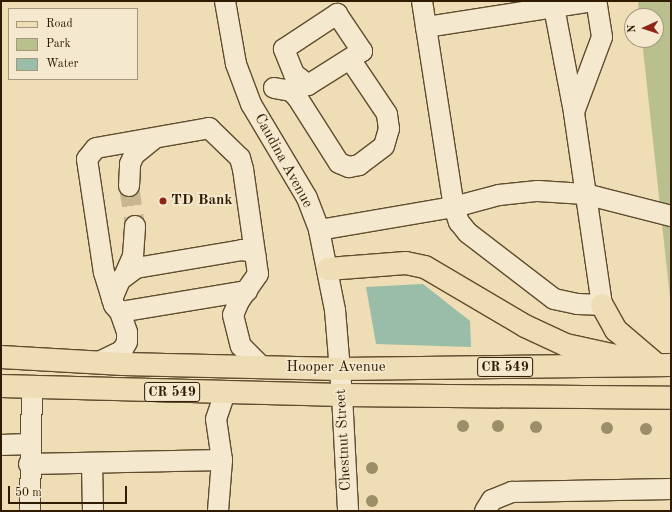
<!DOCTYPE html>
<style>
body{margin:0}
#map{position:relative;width:672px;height:512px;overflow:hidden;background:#eeddb5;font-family:"Old Standard TT",serif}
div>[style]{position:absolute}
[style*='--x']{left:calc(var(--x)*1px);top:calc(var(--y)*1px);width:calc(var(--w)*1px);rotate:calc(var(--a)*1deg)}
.green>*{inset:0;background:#bac08d}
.water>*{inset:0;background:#9abda9}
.minor-tunnel>*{height:20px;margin-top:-10px;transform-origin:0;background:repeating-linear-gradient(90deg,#c8b691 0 20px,transparent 0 30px)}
.roads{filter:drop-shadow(1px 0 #604c2d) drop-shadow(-1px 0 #604c2d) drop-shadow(0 1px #604c2d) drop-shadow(0 -1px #604c2d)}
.minor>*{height:20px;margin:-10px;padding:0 10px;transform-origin:10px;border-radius:10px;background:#f4e9cf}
.major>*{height:22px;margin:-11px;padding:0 11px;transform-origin:11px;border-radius:11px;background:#eeddb5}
.trees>*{width:12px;height:12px;margin:-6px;border-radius:50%;background:#9c8e69}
.dots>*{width:11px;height:11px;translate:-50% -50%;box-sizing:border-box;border:2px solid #f4e9cf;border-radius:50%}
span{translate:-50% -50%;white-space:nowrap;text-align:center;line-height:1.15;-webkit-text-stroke:3.5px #f4e9cf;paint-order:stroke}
.shield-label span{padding:1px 3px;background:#f4e9cf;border:1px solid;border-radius:3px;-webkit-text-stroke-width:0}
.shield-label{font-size:14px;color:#301b00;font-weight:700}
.street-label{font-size:15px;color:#301b00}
.poi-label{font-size:15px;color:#301b00;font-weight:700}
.left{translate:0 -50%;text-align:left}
.frame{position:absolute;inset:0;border:2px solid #301b00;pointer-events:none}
.legend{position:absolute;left:8px;top:8px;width:130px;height:72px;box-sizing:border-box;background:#f4e9cf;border:1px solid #a6977c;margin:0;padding:5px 7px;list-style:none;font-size:12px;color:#301b00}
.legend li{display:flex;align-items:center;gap:8px;height:20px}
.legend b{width:20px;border:1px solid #a6977c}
.north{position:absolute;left:624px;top:8px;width:40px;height:40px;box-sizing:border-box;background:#f4e9cf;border:1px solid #a6977c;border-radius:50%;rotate:267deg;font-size:11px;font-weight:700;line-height:16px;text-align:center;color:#301b00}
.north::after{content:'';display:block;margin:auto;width:14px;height:18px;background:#8f2418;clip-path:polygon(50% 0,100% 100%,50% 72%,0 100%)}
.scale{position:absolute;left:8px;top:486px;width:119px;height:18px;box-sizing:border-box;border:2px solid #301b00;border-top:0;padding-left:5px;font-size:12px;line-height:14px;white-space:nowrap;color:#301b00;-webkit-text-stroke:3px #f4e9cf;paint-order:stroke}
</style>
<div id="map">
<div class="green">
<i style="clip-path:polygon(638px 1px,671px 1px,671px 307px,642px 40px,656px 40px,656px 16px,639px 16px)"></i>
</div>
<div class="water">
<i style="clip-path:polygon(423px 284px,470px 321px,471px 347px,376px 344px,366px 287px)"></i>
</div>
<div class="minor-tunnel">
<i style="--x:129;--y:186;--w:40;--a:81.5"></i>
</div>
<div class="roads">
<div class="minor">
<i style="--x:225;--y:1;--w:64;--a:80.1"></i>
<i style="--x:236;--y:64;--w:43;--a:69.4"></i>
<i style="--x:251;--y:104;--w:109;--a:59.2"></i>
<i style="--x:307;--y:198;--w:34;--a:69"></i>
<i style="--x:319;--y:230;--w:82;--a:78.7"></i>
<i style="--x:335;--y:310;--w:85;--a:85.3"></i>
<i style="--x:342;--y:395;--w:116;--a:87"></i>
<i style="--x:422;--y:1;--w:208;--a:81.2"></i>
<i style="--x:454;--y:207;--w:16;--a:72"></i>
<i style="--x:459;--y:222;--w:14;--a:51"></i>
<i style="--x:468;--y:233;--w:108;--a:37.5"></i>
<i style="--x:554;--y:299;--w:24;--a:12"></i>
<i style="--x:577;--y:304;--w:25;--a:2"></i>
<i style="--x:602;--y:305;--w:195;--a:-98.3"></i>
<i style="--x:574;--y:112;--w:107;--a:-100.8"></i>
<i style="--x:337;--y:14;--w:45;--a:56"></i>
<i style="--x:362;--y:51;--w:64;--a:147.8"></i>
<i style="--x:308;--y:85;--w:18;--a:-142"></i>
<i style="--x:294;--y:74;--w:27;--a:-112"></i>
<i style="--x:284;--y:49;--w:64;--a:-33.4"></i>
<i style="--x:426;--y:27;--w:170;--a:-8.8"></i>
<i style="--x:274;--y:88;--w:17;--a:10"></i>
<i style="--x:291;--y:91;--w:8;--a:45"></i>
<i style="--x:297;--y:97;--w:78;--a:57.5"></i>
<i style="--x:339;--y:163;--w:11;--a:22"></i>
<i style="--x:349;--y:167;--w:10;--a:-11"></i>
<i style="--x:359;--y:165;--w:31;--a:-37"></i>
<i style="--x:384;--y:146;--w:18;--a:-74"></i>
<i style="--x:389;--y:129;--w:15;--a:-98"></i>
<i style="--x:387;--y:114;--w:66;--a:-123.9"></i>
<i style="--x:574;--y:112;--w:80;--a:-69.5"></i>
<i style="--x:602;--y:37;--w:36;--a:-99"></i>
<i style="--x:129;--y:186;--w:22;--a:-87"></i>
<i style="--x:130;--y:164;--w:10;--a:-66"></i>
<i style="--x:134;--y:155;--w:27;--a:-39"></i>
<i style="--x:319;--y:230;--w:137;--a:-9.7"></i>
<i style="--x:454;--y:207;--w:47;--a:-14.9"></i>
<i style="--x:499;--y:195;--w:39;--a:-6"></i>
<i style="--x:538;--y:191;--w:47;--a:3.7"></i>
<i style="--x:585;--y:194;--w:89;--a:14.3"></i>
<i style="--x:125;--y:274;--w:20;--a:-66"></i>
<i style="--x:133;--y:256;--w:30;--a:-86"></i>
<i style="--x:112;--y:299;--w:21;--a:-67"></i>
<i style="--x:120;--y:280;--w:20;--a:-37"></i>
<i style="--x:136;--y:268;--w:108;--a:-9.6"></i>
<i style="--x:242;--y:250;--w:8;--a:7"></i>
<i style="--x:250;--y:251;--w:8;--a:45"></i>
<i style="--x:120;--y:312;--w:129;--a:-9.4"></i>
<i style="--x:97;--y:363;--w:28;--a:-26"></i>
<i style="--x:122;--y:351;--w:10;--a:-61"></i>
<i style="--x:127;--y:342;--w:10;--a:-90"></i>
<i style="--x:127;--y:332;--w:21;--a:-109"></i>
<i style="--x:120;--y:312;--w:9;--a:-131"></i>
<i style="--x:114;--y:305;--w:34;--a:-107"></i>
<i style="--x:104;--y:273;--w:115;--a:-98.5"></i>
<i style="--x:87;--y:159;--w:14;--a:-51"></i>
<i style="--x:96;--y:148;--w:115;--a:-10"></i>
<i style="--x:209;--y:128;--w:43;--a:44.1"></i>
<i style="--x:240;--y:158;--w:11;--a:75"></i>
<i style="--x:243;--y:169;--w:106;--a:81.9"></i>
<i style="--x:258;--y:274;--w:33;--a:125"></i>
<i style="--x:239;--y:301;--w:15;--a:113"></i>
<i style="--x:233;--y:315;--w:32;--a:76"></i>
<i style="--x:241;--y:346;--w:30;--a:45"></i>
<i style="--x:1;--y:445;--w:28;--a:-2"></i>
<i style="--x:92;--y:463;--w:48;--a:88.8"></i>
<i style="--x:29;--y:464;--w:193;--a:-1.2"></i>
<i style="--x:30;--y:511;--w:122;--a:-89.1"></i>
<i style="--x:218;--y:511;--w:51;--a:-85.5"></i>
<i style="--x:222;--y:460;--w:41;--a:-98.3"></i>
<i style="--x:216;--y:419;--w:28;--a:-71"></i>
<i style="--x:485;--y:511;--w:13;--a:-58"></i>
<i style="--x:492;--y:500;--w:22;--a:-22"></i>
<i style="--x:512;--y:492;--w:159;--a:-1.1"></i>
</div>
<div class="major">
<i style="--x:328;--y:269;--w:78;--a:-4.4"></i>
<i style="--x:406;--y:263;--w:19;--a:12"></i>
<i style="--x:425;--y:267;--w:116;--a:30.5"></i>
<i style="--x:525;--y:326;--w:45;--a:24.9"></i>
<i style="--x:566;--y:345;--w:56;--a:12.3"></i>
<i style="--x:602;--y:305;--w:29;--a:61"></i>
<i style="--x:616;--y:330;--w:54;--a:40.5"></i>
<i style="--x:1;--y:357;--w:122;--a:3.3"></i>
<i style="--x:123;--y:364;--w:217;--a:1.3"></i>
<i style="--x:340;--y:369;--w:331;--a:-0.7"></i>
<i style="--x:1;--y:386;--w:341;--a:1.5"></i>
<i style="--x:342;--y:395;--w:329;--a:0.5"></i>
</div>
</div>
<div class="trees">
<i style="left:463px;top:426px"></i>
<i style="left:498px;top:426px"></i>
<i style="left:536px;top:427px"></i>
<i style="left:607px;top:428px"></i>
<i style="left:646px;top:429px"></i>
<i style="left:372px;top:468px"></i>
<i style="left:372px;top:501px"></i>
</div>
<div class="dots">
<i style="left:163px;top:201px;background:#8f2418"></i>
</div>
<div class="shield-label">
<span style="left:505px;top:367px">CR 549</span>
<span style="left:172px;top:392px">CR 549</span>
</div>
<div class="street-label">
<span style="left:283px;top:161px;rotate:61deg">Caudina Avenue</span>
<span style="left:336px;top:368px">Hooper Avenue</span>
<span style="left:344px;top:440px;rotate:-93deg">Chestnut Street</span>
</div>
<div class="poi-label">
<span class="left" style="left:171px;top:201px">TD Bank</span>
</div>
<div class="frame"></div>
<ul class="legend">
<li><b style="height:5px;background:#eeddb5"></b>Road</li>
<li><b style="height:11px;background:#bac08d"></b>Park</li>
<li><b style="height:11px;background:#9abda9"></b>Water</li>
</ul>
<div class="north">N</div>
<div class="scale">50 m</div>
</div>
